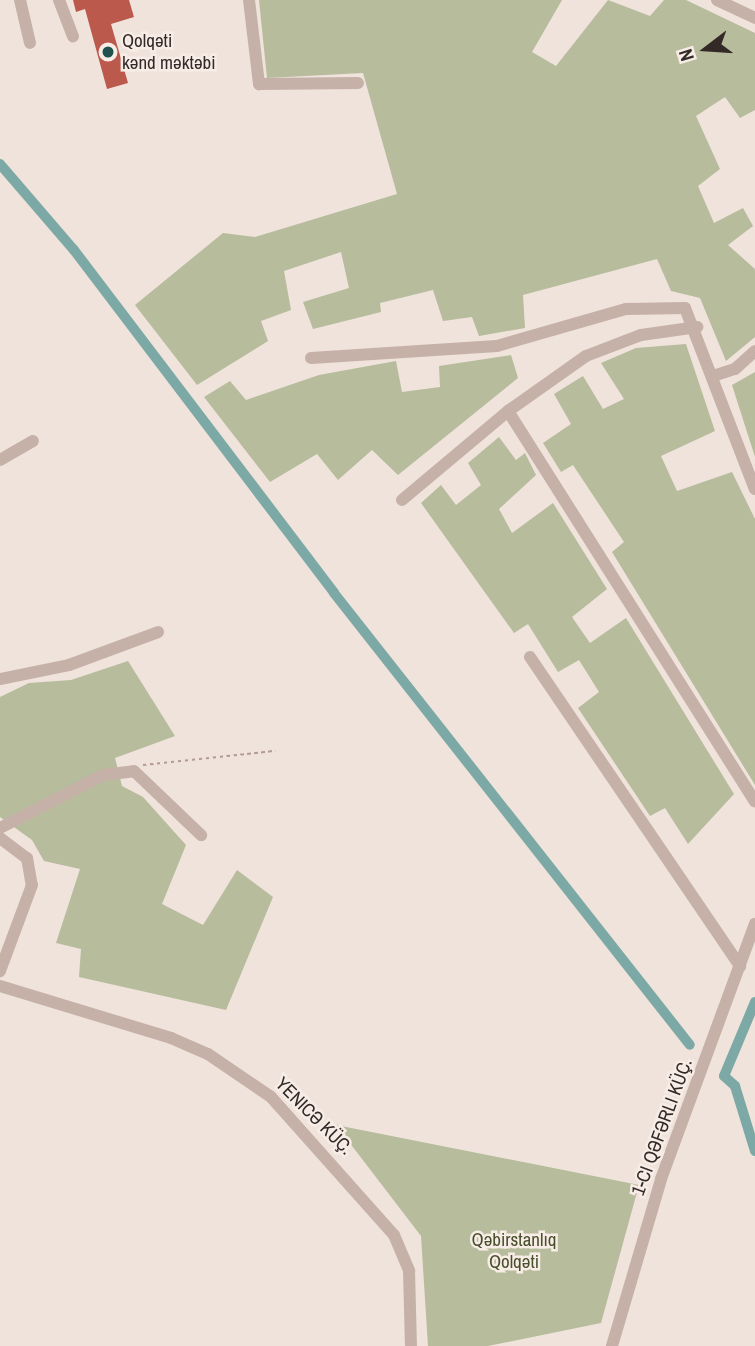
<!DOCTYPE html>
<meta charset="utf-8">
<style>
body{margin:0}
#map{position:relative;width:755px;height:1346px;overflow:hidden;background:#efe3db;font-family:"Archivo Narrow",sans-serif}
div>[style]{position:absolute}
[style*='--x']{left:calc(var(--x)*1px);top:calc(var(--y)*1px);width:calc(var(--w)*1px);rotate:calc(var(--a)*1deg)}
.green>*{inset:0;background:#b6bc9c}
.canal>*{height:10px;margin:-5px;padding:0 5px;transform-origin:5px;border-radius:5px;background:#7ca9a5}
.building>*{inset:0;background:#bb594d}
.path>*{height:2px;margin-top:-1px;transform-origin:0;background:repeating-linear-gradient(90deg,#b19b92 0 3.5px,transparent 0 7px)}
.minor>*{height:12px;margin:-6px;padding:0 6px;transform-origin:6px;border-radius:6px;background:#c6b1a8}
.dots>*{width:19px;height:19px;translate:-50% -50%;box-sizing:border-box;border:4px solid #f7ede6;border-radius:50%}
span{translate:-50% -50%;white-space:nowrap;text-align:center;line-height:1.15;-webkit-text-stroke:5px #f7ede6;paint-order:stroke}
.poi-label{font-size:19px;color:#332927}
.left{translate:0 -50%;text-align:left}
.street-label{font-size:19px;color:#332927}
.park-label{font-size:19px;color:#474f2d}
.north{position:absolute;left:671px;top:14px;width:70px;height:70px;-webkit-text-stroke:5px #f7ede6;paint-order:stroke;rotate:253deg;font-size:19px;font-weight:700;line-height:28px;text-align:center;color:#332927}
.north::after{content:'';display:block;margin:auto;width:24px;height:32px;background:#332927;clip-path:polygon(50% 0,100% 100%,50% 72%,0 100%)}
</style>
<div id="map">
<div class="green">
<i style="clip-path:polygon(259px 0,562px 0,532px 52px,556px 66px,608px 0,650px 16px,664px 0,686px 0,755px 33px,755px 110px,740px 118px,725px 97px,696px 116px,720px 169px,698px 186px,714px 223px,743px 208px,753px 226px,728px 245px,755px 269px,755px 337px,726px 361px,700px 298px,671px 291px,657px 259px,523px 295px,525px 328px,479px 336px,472px 317px,443px 321px,433px 290px,380px 303px,381px 312px,313px 329px,303px 302px,349px 288px,341px 252px,284px 271px,291px 310px,261px 321px,268px 341px,197px 385px,135px 305px,223px 233px,255px 237px,397px 194px,363px 73px,267px 78px)"></i>
<i style="clip-path:polygon(686px 344px,715px 431px,661px 456px,677px 491px,732px 472px,755px 519px,755px 785px,612px 552px,624px 542px,573px 465px,561px 472px,543px 443px,571px 424px,554px 394px,583px 376px,603px 409px,624px 399px,601px 363px,636px 348px)"></i>
<i style="clip-path:polygon(511px 355px,518px 378px,398px 475px,372px 450px,338px 480px,317px 454px,270px 482px,204px 397px,230px 381px,246px 400px,319px 375px,396px 361px,402px 392px,440px 387px,439px 366px)"></i>
<i style="clip-path:polygon(755px 372px,755px 457px,732px 385px)"></i>
<i style="clip-path:polygon(499px 437px,516px 460px,525px 453px,536px 475px,499px 509px,512px 533px,553px 503px,607px 589px,572px 617px,590px 643px,626px 618px,734px 794px,688px 844px,665px 808px,650px 816px,578px 708px,599px 692px,579px 660px,558px 672px,528px 624px,514px 633px,421px 503px,441px 485px,456px 505px,481px 485px,468px 463px)"></i>
<i style="clip-path:polygon(128px 661px,175px 736px,115px 758px,122px 786px,143px 797px,186px 845px,162px 904px,203px 925px,237px 870px,273px 897px,226px 1010px,79px 977px,81px 949px,56px 943px,80px 869px,44px 861px,32px 840px,0 817px,0 697px,29px 683px,71px 680px)"></i>
<i style="clip-path:polygon(336px 1125px,639px 1185px,601px 1323px,488px 1346px,428px 1346px,421px 1236px)"></i>
</div>
<div class="canal">
<i style="--x:0;--y:164;--w:113;--a:49.3"></i>
<i style="--x:74;--y:250;--w:430;--a:52.8"></i>
<i style="--x:334;--y:593;--w:575;--a:51.78"></i>
<i style="--x:755;--y:1002;--w:80;--a:112.7"></i>
<i style="--x:724;--y:1076;--w:15;--a:42"></i>
<i style="--x:735;--y:1086;--w:68;--a:72.9"></i>
</div>
<div class="building">
<i style="clip-path:polygon(73px 0,129px 0,134px 17px,111px 24px,128px 83px,107px 89px,85px 9px,76px 12px)"></i>
</div>
<div class="path">
<i style="--x:143;--y:765;--w:133;--a:-6.1"></i>
</div>
<div class="minor">
<i style="--x:20;--y:0;--w:44;--a:76.9"></i>
<i style="--x:59;--y:0;--w:39;--a:69"></i>
<i style="--x:249;--y:0;--w:85;--a:83.2"></i>
<i style="--x:259;--y:84;--w:99;--a:-0.6"></i>
<i style="--x:717;--y:0;--w:42;--a:25.3"></i>
<i style="--x:311;--y:358;--w:186;--a:-3.7"></i>
<i style="--x:497;--y:346;--w:134;--a:-16"></i>
<i style="--x:626;--y:309;--w:59;--a:-1"></i>
<i style="--x:685;--y:308;--w:194;--a:68.9"></i>
<i style="--x:713;--y:376;--w:23;--a:-18"></i>
<i style="--x:735;--y:369;--w:27;--a:-42"></i>
<i style="--x:508;--y:411;--w:462;--a:57.7"></i>
<i style="--x:0;--y:460;--w:38;--a:-30"></i>
<i style="--x:402;--y:500;--w:138;--a:-40"></i>
<i style="--x:508;--y:411;--w:95;--a:-35.2"></i>
<i style="--x:586;--y:356;--w:59;--a:-20.9"></i>
<i style="--x:641;--y:335;--w:57;--a:-8.1"></i>
<i style="--x:530;--y:657;--w:374;--a:55.8"></i>
<i style="--x:0;--y:679;--w:70;--a:-11.5"></i>
<i style="--x:69;--y:665;--w:95;--a:-20.3"></i>
<i style="--x:0;--y:828;--w:116;--a:-27.2"></i>
<i style="--x:103;--y:775;--w:31;--a:-7"></i>
<i style="--x:134;--y:771;--w:93;--a:43.7"></i>
<i style="--x:0;--y:838;--w:34;--a:37"></i>
<i style="--x:27;--y:858;--w:27;--a:80"></i>
<i style="--x:32;--y:885;--w:92;--a:110.4"></i>
<i style="--x:0;--y:986;--w:179;--a:16.9"></i>
<i style="--x:171;--y:1038;--w:40;--a:23.4"></i>
<i style="--x:208;--y:1054;--w:76;--a:34.3"></i>
<i style="--x:271;--y:1097;--w:185;--a:48.3"></i>
<i style="--x:394;--y:1235;--w:39;--a:67"></i>
<i style="--x:409;--y:1271;--w:75;--a:88.5"></i>
<i style="--x:612;--y:1346;--w:174;--a:-73.6"></i>
<i style="--x:661;--y:1179;--w:272;--a:-69.8"></i>
</div>
<div class="dots">
<i style="left:108px;top:52px;background:#21514e"></i>
</div>
<div class="poi-label">
<span class="left" style="left:122px;top:52px">Qolqəti<br>kənd məktəbi</span>
</div>
<div class="street-label">
<span style="left:314px;top:1116px;rotate:45deg">YENICƏ KÜÇ.</span>
<span style="left:662px;top:1127px;rotate:-70deg">1-CI QƏFƏRLI KÜÇ.</span>
</div>
<div class="park-label">
<span style="left:514px;top:1251px">Qəbirstanlıq<br>Qolqəti</span>
</div>
<div class="north">N</div>
</div>
